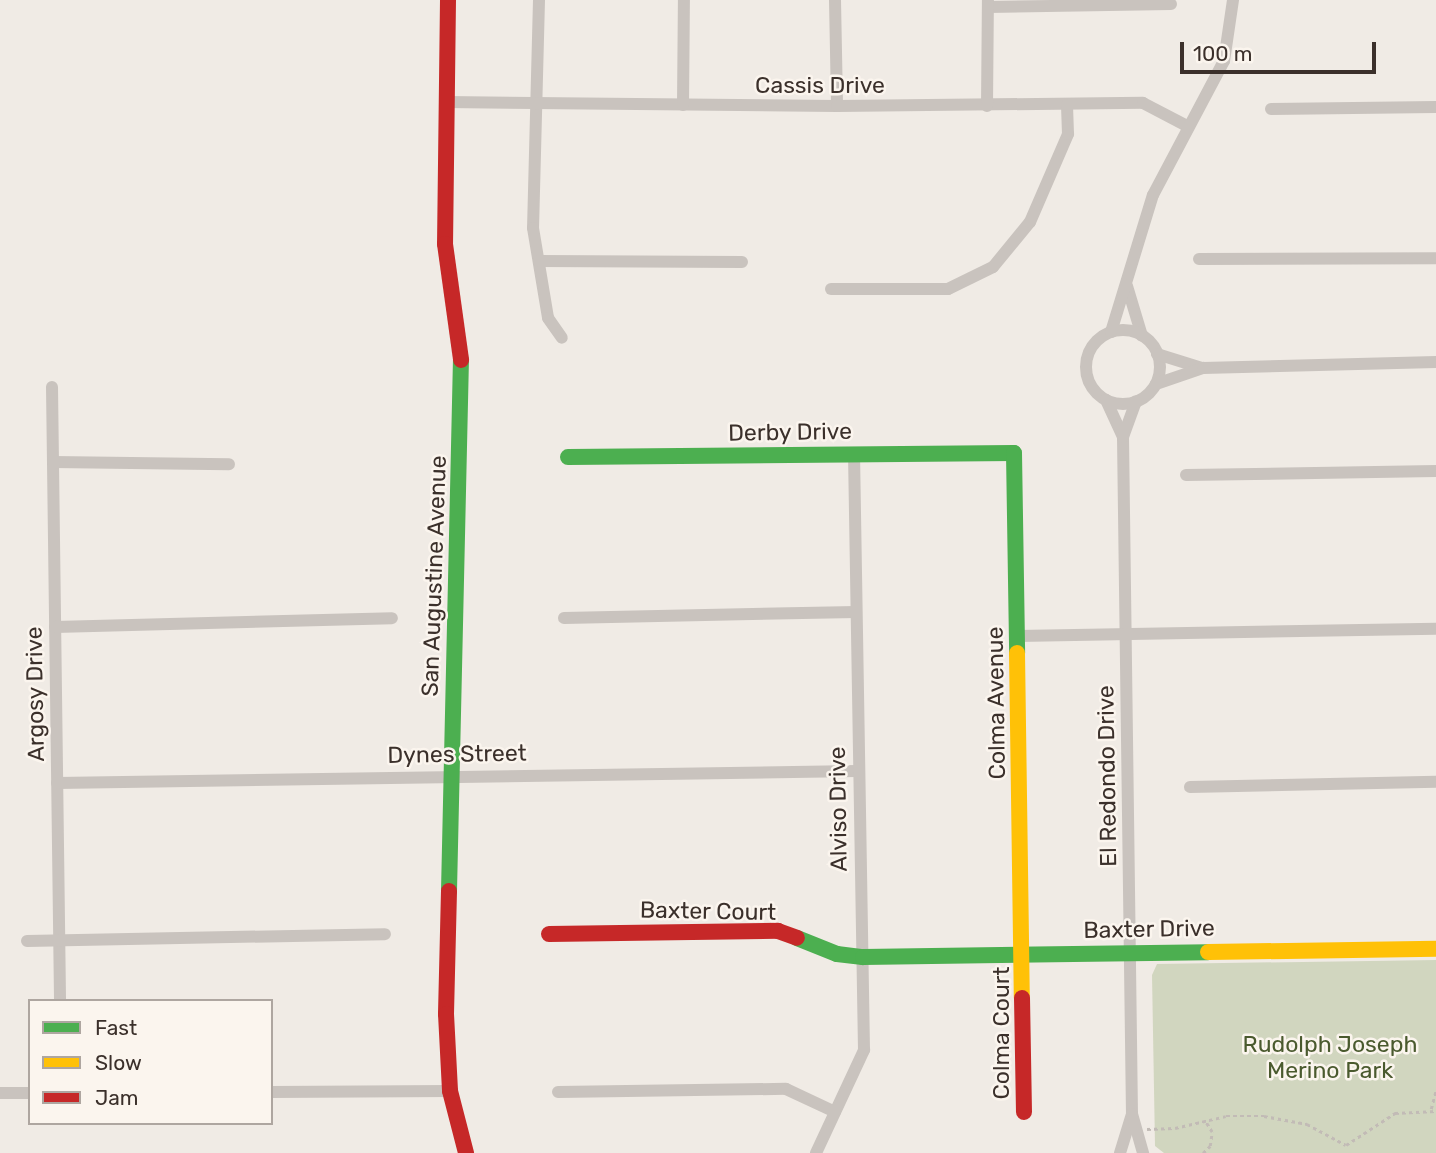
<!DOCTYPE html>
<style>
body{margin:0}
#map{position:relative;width:1436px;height:1153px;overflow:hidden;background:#f0ebe5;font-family:Rubik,sans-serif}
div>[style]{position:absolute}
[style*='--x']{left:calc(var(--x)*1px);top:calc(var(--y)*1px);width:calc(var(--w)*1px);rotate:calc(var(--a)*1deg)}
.green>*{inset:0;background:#d1d6bf}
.path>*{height:2.5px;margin-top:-1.25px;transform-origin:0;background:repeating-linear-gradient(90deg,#c2bbb6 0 3.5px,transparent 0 7px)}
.street>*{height:12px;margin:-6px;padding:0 6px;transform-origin:6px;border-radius:6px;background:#c9c3be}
.street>.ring{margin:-6px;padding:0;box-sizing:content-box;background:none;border:12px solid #c9c3be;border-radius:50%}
.fast>*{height:16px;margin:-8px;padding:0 8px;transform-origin:8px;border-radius:8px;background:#4caf50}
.slow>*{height:16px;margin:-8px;padding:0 8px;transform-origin:8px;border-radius:8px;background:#ffc107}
.jam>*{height:16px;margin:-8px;padding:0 8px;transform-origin:8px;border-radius:8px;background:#c62828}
span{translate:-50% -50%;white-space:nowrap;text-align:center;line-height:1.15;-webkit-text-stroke:5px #fbf5ee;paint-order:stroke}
.street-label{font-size:23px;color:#3b302b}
.park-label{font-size:23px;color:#4a5a2e}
.legend{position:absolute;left:28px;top:999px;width:245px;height:126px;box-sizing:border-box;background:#fbf5ee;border:2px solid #aea6a0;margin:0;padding:9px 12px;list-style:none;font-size:21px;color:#3b302b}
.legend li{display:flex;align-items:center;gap:14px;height:35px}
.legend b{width:35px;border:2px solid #aea6a0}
.scale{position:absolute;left:1180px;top:42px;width:196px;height:32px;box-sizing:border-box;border:4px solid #3b302b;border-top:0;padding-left:9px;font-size:21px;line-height:24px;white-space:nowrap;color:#3b302b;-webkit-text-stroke:5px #fbf5ee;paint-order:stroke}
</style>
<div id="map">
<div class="green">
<i style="clip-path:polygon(1436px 960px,1436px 1153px,1164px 1153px,1155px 1146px,1152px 975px,1157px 964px)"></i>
</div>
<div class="path">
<i style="--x:1431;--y:1109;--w:20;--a:-75"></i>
<i style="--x:1147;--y:1129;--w:28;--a:-2"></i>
<i style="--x:1175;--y:1128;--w:52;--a:-13.2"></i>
<i style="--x:1226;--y:1116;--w:38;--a:0"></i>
<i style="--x:1264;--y:1116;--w:44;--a:10.5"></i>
<i style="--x:1307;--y:1124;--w:44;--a:28.3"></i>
<i style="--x:1346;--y:1145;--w:59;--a:-33.1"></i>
<i style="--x:1395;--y:1113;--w:41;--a:-2.8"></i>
<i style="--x:1203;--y:1153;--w:10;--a:-45"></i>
<i style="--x:1210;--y:1146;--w:14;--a:-82"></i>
<i style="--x:1212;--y:1132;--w:13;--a:-122"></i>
</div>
<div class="street">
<i style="--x:539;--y:0;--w:228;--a:91.5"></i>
<i style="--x:533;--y:228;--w:91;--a:80.5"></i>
<i style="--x:548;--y:318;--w:24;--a:55"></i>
<i style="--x:835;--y:0;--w:106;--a:88.9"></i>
<i style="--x:988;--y:7;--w:183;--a:-0.9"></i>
<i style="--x:446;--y:102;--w:391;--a:0.6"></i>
<i style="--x:837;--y:106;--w:306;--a:-0.6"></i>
<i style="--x:1143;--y:103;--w:50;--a:27.6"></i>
<i style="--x:683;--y:105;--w:105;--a:-89.5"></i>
<i style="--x:987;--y:106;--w:106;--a:-89.5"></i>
<i style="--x:1271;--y:109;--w:165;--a:-0.7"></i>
<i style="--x:1199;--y:259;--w:237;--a:-0.2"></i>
<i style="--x:539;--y:261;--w:203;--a:0.3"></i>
<i style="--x:1127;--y:286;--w:52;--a:73.3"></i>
<i style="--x:831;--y:289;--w:117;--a:0"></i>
<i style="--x:948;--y:289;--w:50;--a:-26.1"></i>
<i style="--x:993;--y:267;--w:58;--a:-50.6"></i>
<i style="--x:1030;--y:222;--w:96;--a:-66.6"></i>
<i style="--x:1068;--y:134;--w:29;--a:-92"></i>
<i class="ring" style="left:1086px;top:330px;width:62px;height:62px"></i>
<i style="--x:1111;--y:332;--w:143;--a:-73"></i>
<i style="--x:1153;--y:195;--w:152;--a:-62.1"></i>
<i style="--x:1224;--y:61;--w:62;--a:-81.6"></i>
<i style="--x:1157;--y:354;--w:47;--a:17.3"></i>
<i style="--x:1156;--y:384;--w:50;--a:-18.8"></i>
<i style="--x:1203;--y:368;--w:233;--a:-1.5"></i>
<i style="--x:52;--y:387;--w:614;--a:89.25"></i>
<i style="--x:1106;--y:400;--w:41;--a:65.3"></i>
<i style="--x:1123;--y:437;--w:677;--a:89.24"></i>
<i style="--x:1132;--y:1114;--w:41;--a:107.1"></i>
<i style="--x:1123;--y:437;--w:38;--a:-70"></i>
<i style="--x:53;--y:462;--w:176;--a:0.7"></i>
<i style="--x:1186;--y:475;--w:250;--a:-0.9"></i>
<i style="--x:564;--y:618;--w:292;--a:-1.2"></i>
<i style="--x:55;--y:627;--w:337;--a:-1.5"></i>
<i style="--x:1018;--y:636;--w:418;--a:-1"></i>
<i style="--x:57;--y:783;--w:800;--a:-0.86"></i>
<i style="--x:1190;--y:787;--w:246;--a:-1.2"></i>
<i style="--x:27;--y:941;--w:358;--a:-1.1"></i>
<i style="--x:271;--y:1092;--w:179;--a:-0.3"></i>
<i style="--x:558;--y:1092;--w:228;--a:-0.8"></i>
<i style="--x:786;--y:1089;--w:54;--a:25.1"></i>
<i style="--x:0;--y:1093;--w:30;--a:0"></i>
<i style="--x:1132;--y:1114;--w:41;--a:74.2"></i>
<i style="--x:816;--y:1153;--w:114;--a:-65"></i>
<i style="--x:864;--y:1050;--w:596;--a:-90.96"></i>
</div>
<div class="fast">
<i style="--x:568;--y:457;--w:446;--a:-0.5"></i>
<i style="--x:1014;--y:453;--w:200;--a:89.1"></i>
<i style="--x:449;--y:891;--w:531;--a:-88.71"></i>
<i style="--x:797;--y:938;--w:43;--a:21.8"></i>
<i style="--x:837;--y:954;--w:26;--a:7"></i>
<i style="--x:863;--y:957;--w:345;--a:-0.8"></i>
</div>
<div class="slow">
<i style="--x:1017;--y:653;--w:345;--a:89.2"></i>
<i style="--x:1208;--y:952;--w:228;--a:-0.8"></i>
</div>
<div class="jam">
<i style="--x:448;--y:0;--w:244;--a:90.7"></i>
<i style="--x:445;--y:244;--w:117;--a:82.1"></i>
<i style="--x:449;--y:891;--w:123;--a:91.4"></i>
<i style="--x:446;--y:1014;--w:77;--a:87"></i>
<i style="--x:450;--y:1091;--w:64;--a:75.5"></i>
<i style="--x:549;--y:934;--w:229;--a:-0.8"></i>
<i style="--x:778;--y:931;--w:20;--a:20"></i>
<i style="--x:1022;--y:998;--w:114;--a:89"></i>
</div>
<div class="street-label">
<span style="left:820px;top:85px">Cassis Drive</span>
<span style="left:790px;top:432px;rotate:-1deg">Derby Drive</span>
<span style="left:434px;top:576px;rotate:-88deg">San Augustine Avenue</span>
<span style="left:35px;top:694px;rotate:-91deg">Argosy Drive</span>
<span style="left:996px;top:703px;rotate:-91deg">Colma Avenue</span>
<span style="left:457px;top:754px;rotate:-1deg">Dynes Street</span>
<span style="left:1107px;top:776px;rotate:-91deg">El Redondo Drive</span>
<span style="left:838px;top:809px;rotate:-91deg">Alviso Drive</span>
<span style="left:708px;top:911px;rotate:1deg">Baxter Court</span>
<span style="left:1149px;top:929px;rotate:-1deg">Baxter Drive</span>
<span style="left:1001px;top:1033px;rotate:-90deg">Colma Court</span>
</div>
<div class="park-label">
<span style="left:1330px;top:1057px">Rudolph Joseph<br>Merino Park</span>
</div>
<ul class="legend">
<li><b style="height:9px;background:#4caf50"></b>Fast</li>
<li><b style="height:9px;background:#ffc107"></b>Slow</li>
<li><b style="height:9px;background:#c62828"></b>Jam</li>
</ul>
<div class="scale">100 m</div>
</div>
